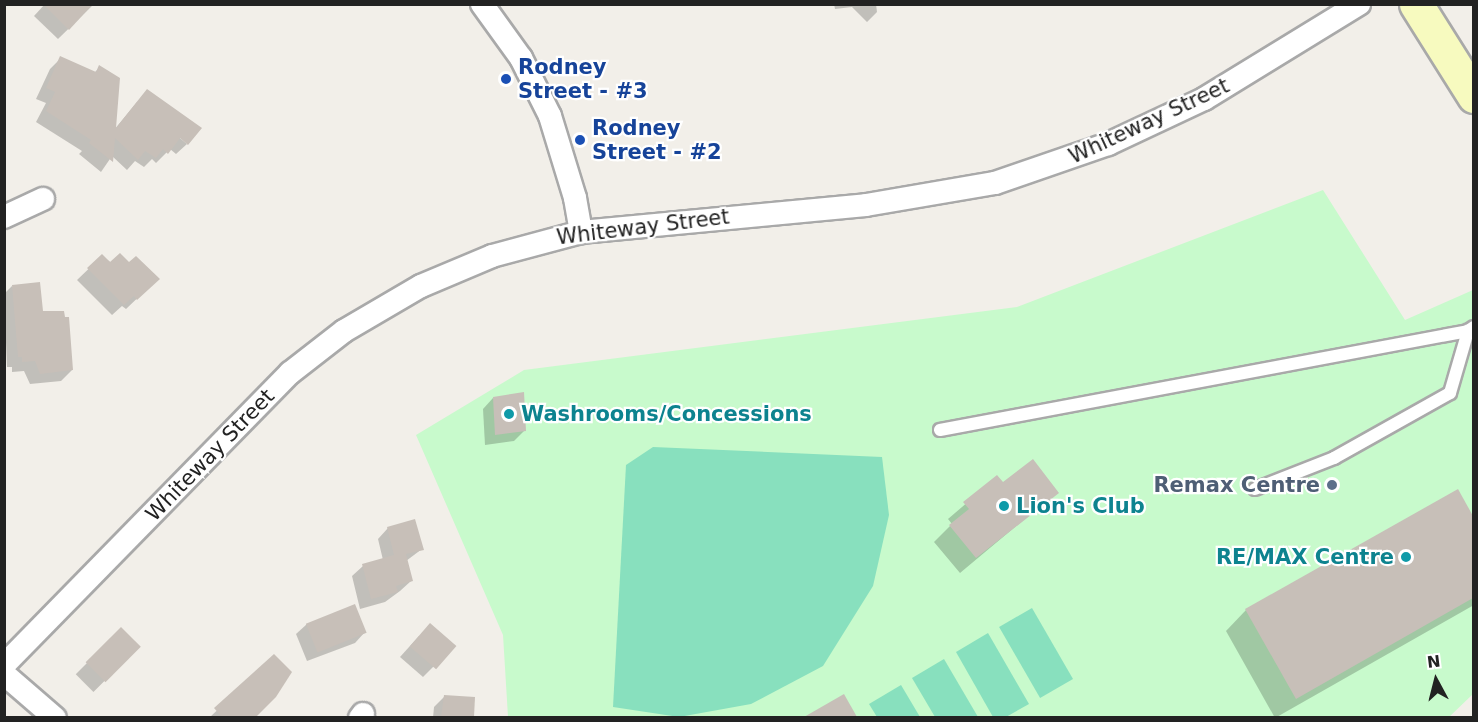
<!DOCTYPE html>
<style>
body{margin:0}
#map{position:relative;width:1478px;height:722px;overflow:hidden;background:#f2efe9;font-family:"DejaVu Sans",sans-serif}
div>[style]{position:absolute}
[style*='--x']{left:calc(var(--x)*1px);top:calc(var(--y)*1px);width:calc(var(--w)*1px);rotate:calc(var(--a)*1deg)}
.park>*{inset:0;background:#c8facc}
.pitch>*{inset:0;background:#88e0be;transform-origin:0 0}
.shadow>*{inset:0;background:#0003;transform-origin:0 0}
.building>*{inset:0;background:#c7bfb8;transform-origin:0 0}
.roads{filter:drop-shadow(2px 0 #a9a9a9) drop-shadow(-2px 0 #a9a9a9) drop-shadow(0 2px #a9a9a9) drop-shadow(0 -2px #a9a9a9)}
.lane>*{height:12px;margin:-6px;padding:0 6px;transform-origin:6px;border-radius:6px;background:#fff}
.street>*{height:22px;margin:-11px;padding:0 11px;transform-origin:11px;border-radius:11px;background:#fff}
.secondary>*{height:33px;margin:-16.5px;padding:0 16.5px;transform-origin:16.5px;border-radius:16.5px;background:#f7fabf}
.dots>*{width:16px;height:16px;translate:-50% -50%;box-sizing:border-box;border:3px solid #fff;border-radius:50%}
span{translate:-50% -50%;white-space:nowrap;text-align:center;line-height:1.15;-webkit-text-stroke:4.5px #fff;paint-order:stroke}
.transit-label{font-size:21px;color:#164399;font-weight:700}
.left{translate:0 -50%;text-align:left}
.street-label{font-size:21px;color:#222}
.culture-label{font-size:21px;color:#0d838f;font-weight:700}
.right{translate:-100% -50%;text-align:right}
.service-label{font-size:21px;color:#4e5e75;font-weight:700}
.frame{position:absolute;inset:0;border:6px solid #222;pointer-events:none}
.north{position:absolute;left:1406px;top:650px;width:60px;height:60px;-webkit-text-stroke:4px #fff;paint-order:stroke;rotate:353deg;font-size:16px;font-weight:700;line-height:24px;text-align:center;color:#222}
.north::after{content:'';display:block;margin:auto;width:21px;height:27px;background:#222;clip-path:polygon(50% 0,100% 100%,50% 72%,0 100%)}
</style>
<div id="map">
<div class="park">
<i style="clip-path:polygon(1323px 190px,1405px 320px,1473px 290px,1473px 694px,1448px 718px,508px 717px,503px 635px,416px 435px,524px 370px,1017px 307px)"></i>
</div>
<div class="pitch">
<i style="clip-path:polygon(653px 447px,882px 457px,889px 515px,873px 586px,823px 666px,751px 704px,679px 717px,613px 707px,626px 465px)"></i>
<i style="left:1032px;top:608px;width:82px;height:38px;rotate:60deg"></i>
<i style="clip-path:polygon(988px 633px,1029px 704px,1006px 717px,993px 717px,956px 652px)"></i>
<i style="clip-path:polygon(944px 659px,978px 717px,935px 717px,912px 678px)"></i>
<i style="clip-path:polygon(901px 685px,920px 717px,877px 717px,869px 704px)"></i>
</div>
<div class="shadow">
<i style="clip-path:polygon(45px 4px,94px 4px,58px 39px,34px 16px)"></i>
<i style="clip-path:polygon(834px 4px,876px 4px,877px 12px,867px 22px,852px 7px,835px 9px)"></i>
<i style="clip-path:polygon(61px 58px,94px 73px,100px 67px,114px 130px,137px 102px,187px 144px,176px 154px,170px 149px,156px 163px,152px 159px,144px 167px,135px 161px,127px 170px,112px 156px,101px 172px,79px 154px,82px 151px,36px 122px,46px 103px,36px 99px,50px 69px)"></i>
<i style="clip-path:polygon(102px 256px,147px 289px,126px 309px,122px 306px,112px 315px,77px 280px)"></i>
<i style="clip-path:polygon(12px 286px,72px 370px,61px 381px,30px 384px,24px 371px,12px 372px,12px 367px,7px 367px,4px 294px)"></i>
<i style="clip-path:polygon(493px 398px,525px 430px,514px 441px,485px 445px,483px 409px)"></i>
<i style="clip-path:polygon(997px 477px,1003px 484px,1057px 492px,960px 573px,934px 542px,952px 524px,948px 519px)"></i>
<i style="clip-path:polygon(1458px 491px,1474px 519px,1474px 605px,1275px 718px,1226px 631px,1246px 610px)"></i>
<i style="clip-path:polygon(388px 528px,422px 549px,406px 561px,411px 581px,400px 591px,385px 602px,360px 609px,352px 576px,363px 566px,383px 560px,378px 539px)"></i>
<i style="clip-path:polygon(307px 624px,365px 632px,355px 643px,307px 661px,296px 634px)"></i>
<i style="left:121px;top:629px;width:25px;height:64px;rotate:45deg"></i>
<i style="clip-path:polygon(419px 636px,454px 646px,423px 677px,400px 657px)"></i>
<i style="clip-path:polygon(274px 656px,285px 682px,250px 718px,209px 718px)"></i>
<i style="clip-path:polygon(445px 696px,473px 699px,472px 718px,433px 718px,434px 707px)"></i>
<i style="clip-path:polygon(843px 696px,855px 718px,807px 718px)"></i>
</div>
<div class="building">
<i style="clip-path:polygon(43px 4px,93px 4px,69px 30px)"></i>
<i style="clip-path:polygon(60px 56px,96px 72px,99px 65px,120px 78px,116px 128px,147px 89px,202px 128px,188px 145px,180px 138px,168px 154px,163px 149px,156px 158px,145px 151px,138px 160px,115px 138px,113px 162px,89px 143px,91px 140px,46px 111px,55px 92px,46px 88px)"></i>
<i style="clip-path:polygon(120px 253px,129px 262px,136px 256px,160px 279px,137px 300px,134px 296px,124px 305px,87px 268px,102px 254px,110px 262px)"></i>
<i style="clip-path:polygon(40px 282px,43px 311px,64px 311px,65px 317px,69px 317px,73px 370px,40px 374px,35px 361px,22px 362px,22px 357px,18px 357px,12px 285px)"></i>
<i style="clip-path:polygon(524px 392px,526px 431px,495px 435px,493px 397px)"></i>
<i style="clip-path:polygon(1033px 459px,1059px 493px,976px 558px,949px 525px,969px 509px,963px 502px,997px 475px,1003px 482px)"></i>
<i style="clip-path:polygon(1458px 489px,1473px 516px,1473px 598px,1296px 699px,1245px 609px)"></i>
<i style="clip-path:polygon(415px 519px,424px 550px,406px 554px,413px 581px,396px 586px,398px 592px,371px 599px,362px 564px,394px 555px,387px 527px)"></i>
<i style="left:355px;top:604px;width:31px;height:53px;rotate:68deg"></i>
<i style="left:430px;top:623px;width:35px;height:31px;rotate:41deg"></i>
<i style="left:121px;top:627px;width:28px;height:50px;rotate:45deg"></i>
<i style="clip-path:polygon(274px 654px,292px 672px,276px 697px,256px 717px,222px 717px,214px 708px)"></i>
<i style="clip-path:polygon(844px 694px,857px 717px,804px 717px)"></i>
<i style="clip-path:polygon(444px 695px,475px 697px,474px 717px,441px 717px)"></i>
</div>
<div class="roads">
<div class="lane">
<i style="--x:940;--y:430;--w:537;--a:-10.62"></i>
<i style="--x:1468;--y:331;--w:7;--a:-34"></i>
<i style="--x:1255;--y:489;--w:85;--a:-21.4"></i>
<i style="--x:1334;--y:458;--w:133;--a:-29.3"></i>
<i style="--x:1450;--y:393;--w:65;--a:-73.8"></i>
</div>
<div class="street">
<i style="--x:482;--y:4;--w:67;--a:54.2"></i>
<i style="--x:521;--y:58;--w:65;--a:63.4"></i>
<i style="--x:550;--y:116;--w:86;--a:73"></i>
<i style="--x:575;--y:198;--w:35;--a:80"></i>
<i style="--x:4;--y:217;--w:43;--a:-24.8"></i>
<i style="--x:4;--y:665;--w:409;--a:-45.6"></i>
<i style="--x:290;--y:373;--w:68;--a:-37.9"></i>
<i style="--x:344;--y:331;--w:89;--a:-30.3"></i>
<i style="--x:421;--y:286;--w:77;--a:-22.9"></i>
<i style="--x:492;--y:256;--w:92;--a:-15.1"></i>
<i style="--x:581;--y:232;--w:286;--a:-5.4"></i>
<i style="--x:866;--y:205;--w:131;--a:-9.7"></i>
<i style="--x:995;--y:183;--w:120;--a:-19"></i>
<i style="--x:1108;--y:144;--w:106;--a:-25.1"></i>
<i style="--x:1204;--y:99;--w:182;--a:-31.5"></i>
<i style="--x:4;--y:674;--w:67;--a:40.8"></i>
<i style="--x:360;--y:718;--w:5;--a:-53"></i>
</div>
<div class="secondary">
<i style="--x:1416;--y:4;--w:109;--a:57.8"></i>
</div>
</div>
<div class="dots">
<i style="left:506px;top:79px;background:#1a4fb4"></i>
<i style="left:580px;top:140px;background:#1a4fb4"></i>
<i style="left:509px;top:414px;background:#0f9aa8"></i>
<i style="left:1332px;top:485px;background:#5c6f8a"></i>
<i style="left:1004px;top:506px;background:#0f9aa8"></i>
<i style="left:1406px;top:557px;background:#0f9aa8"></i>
</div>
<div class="transit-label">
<span class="left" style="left:518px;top:79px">Rodney<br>Street - #3</span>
<span class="left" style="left:592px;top:140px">Rodney<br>Street - #2</span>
</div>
<div class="street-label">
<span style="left:1149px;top:121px;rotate:-25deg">Whiteway Street</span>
<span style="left:643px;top:227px;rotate:-7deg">Whiteway Street</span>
<span style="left:210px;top:455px;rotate:-46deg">Whiteway Street</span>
</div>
<div class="culture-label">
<span class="left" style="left:521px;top:414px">Washrooms/Concessions</span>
<span class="left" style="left:1016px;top:506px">Lion's Club</span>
<span class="right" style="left:1394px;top:557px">RE/MAX Centre</span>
</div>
<div class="service-label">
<span class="right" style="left:1320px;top:485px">Remax Centre</span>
</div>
<div class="frame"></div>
<div class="north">N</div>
</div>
